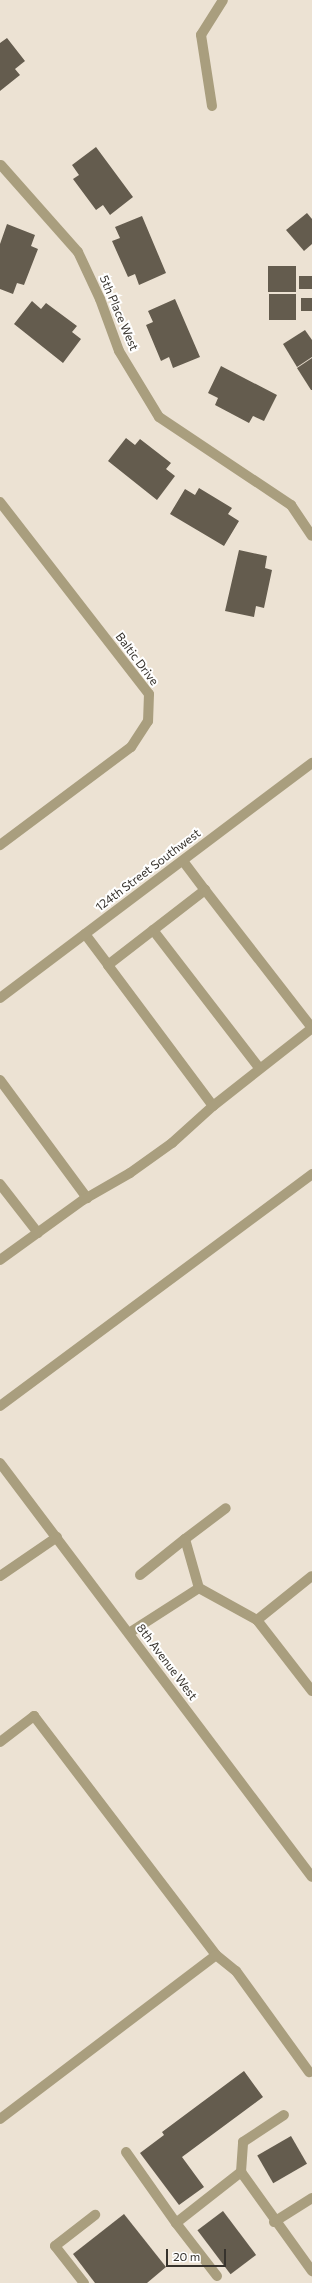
<!DOCTYPE html>
<style>
body{margin:0}
#map{position:relative;width:312px;height:2283px;overflow:hidden;background:#ece2d3;font-family:Commissioner,sans-serif}
div>[style]{position:absolute}
[style*='--x']{left:calc(var(--x)*1px);top:calc(var(--y)*1px);width:calc(var(--w)*1px);rotate:calc(var(--a)*1deg)}
.building>*{inset:0;background:#645c4e;transform-origin:0 0}
.minor>*{height:10px;margin:-5px;padding:0 5px;transform-origin:5px;border-radius:5px;background:#a99e7e}
span{translate:-50% -50%;white-space:nowrap;text-align:center;line-height:1.15;-webkit-text-stroke:4px #fff;paint-order:stroke}
.street-label{font-size:12px;color:#37332d}
.scale{position:absolute;left:166px;top:2249px;width:60px;height:18px;box-sizing:border-box;border:2px solid #37332d;border-top:0;padding-left:5px;font-size:12px;line-height:14px;white-space:nowrap;color:#37332d;-webkit-text-stroke:3px #fff;paint-order:stroke}
</style>
<div id="map">
<div class="building">
<i style="clip-path:polygon(7px 38px,25px 61px,15px 69px,20px 75px,0 91px,0 43px)"></i>
<i style="clip-path:polygon(96px 147px,133px 197px,110px 215px,103px 205px,96px 210px,73px 179px,79px 175px,72px 165px)"></i>
<i style="clip-path:polygon(307px 213px,312px 219px,312px 244px,304px 251px,286px 230px)"></i>
<i style="clip-path:polygon(142px 216px,166px 273px,139px 285px,135px 274px,128px 277px,112px 241px,120px 238px,115px 227px)"></i>
<i style="clip-path:polygon(7px 224px,35px 235px,31px 246px,38px 249px,24px 285px,17px 283px,13px 294px,0 289px,0 244px)"></i>
<i style="left:296px;top:266px;width:26px;height:28px;rotate:90deg"></i>
<i style="left:299px;top:276px;width:13px;height:13px"></i>
<i style="left:296px;top:294px;width:26px;height:27px;rotate:90deg"></i>
<i style="left:301px;top:298px;width:11px;height:13px"></i>
<i style="clip-path:polygon(175px 299px,200px 357px,173px 368px,169px 357px,161px 361px,146px 325px,153px 322px,148px 311px)"></i>
<i style="clip-path:polygon(32px 301px,41px 309px,46px 303px,77px 326px,72px 332px,81px 339px,63px 363px,14px 324px)"></i>
<i style="clip-path:polygon(305px 330px,312px 340px,312px 357px,297px 367px,283px 344px)"></i>
<i style="clip-path:polygon(312px 358px,312px 390px,311px 390px,297px 368px)"></i>
<i style="clip-path:polygon(221px 366px,277px 395px,264px 421px,253px 416px,249px 423px,215px 405px,218px 398px,208px 393px)"></i>
<i style="clip-path:polygon(126px 438px,135px 445px,140px 439px,171px 463px,166px 469px,175px 476px,157px 500px,108px 461px)"></i>
<i style="clip-path:polygon(199px 488px,232px 508px,228px 514px,239px 521px,224px 546px,170px 514px,185px 489px,195px 495px)"></i>
<i style="clip-path:polygon(239px 550px,267px 556px,265px 568px,272px 570px,264px 608px,256px 606px,254px 617px,225px 611px)"></i>
<i style="clip-path:polygon(244px 2071px,263px 2097px,182px 2157px,204px 2187px,179px 2205px,140px 2153px,164px 2135px,162px 2132px)"></i>
<i style="left:291px;top:2136px;width:32px;height:39px;rotate:60deg"></i>
<i style="left:223px;top:2211px;width:55px;height:32px;rotate:53deg"></i>
<i style="clip-path:polygon(124px 2214px,166px 2267px,147px 2283px,95px 2283px,73px 2254px)"></i>
</div>
<div class="minor">
<i style="--x:212;--y:106;--w:72;--a:-98.8"></i>
<i style="--x:201;--y:35;--w:41;--a:-57.8"></i>
<i style="--x:1;--y:165;--w:116;--a:48.5"></i>
<i style="--x:78;--y:252;--w:52;--a:64.9"></i>
<i style="--x:100;--y:299;--w:55;--a:69.9"></i>
<i style="--x:119;--y:351;--w:77;--a:58.8"></i>
<i style="--x:159;--y:417;--w:159;--a:33.7"></i>
<i style="--x:291;--y:505;--w:37;--a:56"></i>
<i style="--x:0;--y:502;--w:243;--a:52.2"></i>
<i style="--x:149;--y:694;--w:27;--a:92"></i>
<i style="--x:148;--y:721;--w:31;--a:123"></i>
<i style="--x:131;--y:747;--w:164;--a:143.2"></i>
<i style="--x:183;--y:861;--w:36;--a:53"></i>
<i style="--x:153;--y:930;--w:175;--a:52.4"></i>
<i style="--x:85;--y:934;--w:39;--a:53"></i>
<i style="--x:0;--y:998;--w:391;--a:-37"></i>
<i style="--x:0;--y:1080;--w:147;--a:53.6"></i>
<i style="--x:213;--y:1106;--w:176;--a:-126.7"></i>
<i style="--x:108;--y:965;--w:123;--a:-37.7"></i>
<i style="--x:205;--y:890;--w:175;--a:52.2"></i>
<i style="--x:0;--y:1184;--w:62;--a:52.2"></i>
<i style="--x:0;--y:1260;--w:102;--a:-35.9"></i>
<i style="--x:83;--y:1200;--w:54;--a:-29.9"></i>
<i style="--x:130;--y:1173;--w:52;--a:-35.5"></i>
<i style="--x:172;--y:1143;--w:55;--a:-42.1"></i>
<i style="--x:213;--y:1106;--w:126;--a:-38.2"></i>
<i style="--x:0;--y:1406;--w:389;--a:-36.6"></i>
<i style="--x:0;--y:1463;--w:518;--a:53"></i>
<i style="--x:185;--y:1539;--w:51;--a:-37.1"></i>
<i style="--x:140;--y:1575;--w:58;--a:-38.7"></i>
<i style="--x:185;--y:1539;--w:51;--a:74.1"></i>
<i style="--x:0;--y:1576;--w:69;--a:-34.4"></i>
<i style="--x:257;--y:1620;--w:70;--a:-38.7"></i>
<i style="--x:129;--y:1633;--w:83;--a:-32.7"></i>
<i style="--x:199;--y:1588;--w:66;--a:28.9"></i>
<i style="--x:257;--y:1620;--w:90;--a:52.2"></i>
<i style="--x:0;--y:1742;--w:43;--a:-37.4"></i>
<i style="--x:34;--y:1716;--w:300;--a:52.7"></i>
<i style="--x:216;--y:1955;--w:26;--a:39"></i>
<i style="--x:236;--y:1971;--w:125;--a:54.1"></i>
<i style="--x:0;--y:2119;--w:271;--a:-37.2"></i>
<i style="--x:126;--y:2152;--w:87;--a:54.8"></i>
<i style="--x:176;--y:2223;--w:83;--a:-38.1"></i>
<i style="--x:241;--y:2172;--w:122;--a:54.4"></i>
<i style="--x:241;--y:2172;--w:30;--a:-86"></i>
<i style="--x:243;--y:2142;--w:49;--a:-33.4"></i>
<i style="--x:274;--y:2222;--w:45;--a:-32.3"></i>
<i style="--x:176;--y:2223;--w:67;--a:52.3"></i>
<i style="--x:84;--y:2283;--w:47;--a:-128.1"></i>
<i style="--x:55;--y:2246;--w:51;--a:-37.8"></i>
</div>
<div class="street-label">
<span style="left:119px;top:313px;rotate:67deg">5th Place West</span>
<span style="left:137px;top:659px;rotate:53deg">Baltic Drive</span>
<span style="left:148px;top:870px;rotate:-37deg">124th Street Southwest</span>
<span style="left:167px;top:1662px;rotate:53deg">8th Avenue West</span>
</div>
<div class="scale">20 m</div>
</div>
